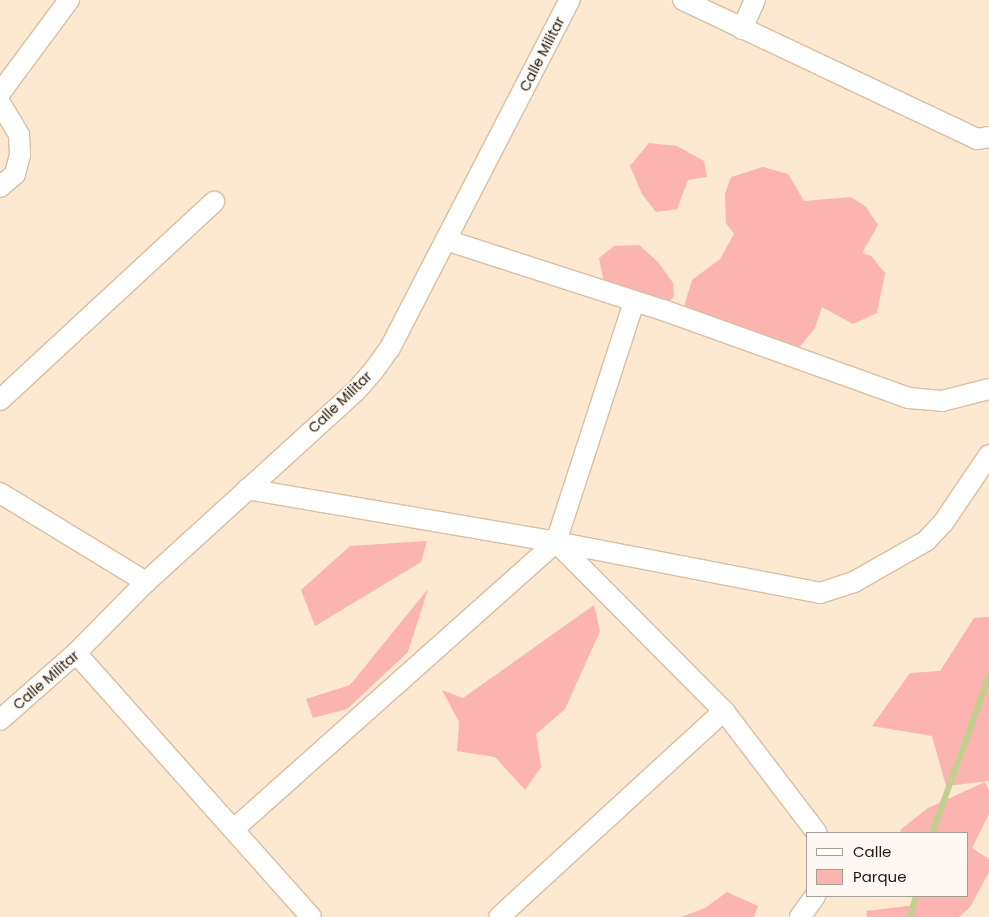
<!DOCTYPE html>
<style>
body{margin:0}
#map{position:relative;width:989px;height:917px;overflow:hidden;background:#fde8d1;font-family:Poppins,sans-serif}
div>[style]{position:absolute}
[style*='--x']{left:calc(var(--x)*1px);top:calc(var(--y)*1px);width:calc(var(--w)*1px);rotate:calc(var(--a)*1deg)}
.green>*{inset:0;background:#fbb4b0}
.stream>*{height:6px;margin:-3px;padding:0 3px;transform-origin:3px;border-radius:3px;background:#c1d08d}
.roads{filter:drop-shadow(1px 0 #d8bfa3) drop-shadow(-1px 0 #d8bfa3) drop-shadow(0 1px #d8bfa3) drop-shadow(0 -1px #d8bfa3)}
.minor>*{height:20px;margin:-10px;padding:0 10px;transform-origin:10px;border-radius:10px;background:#fff}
span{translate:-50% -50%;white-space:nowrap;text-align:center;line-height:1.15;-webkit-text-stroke:4px #fdf8f2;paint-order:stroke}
.street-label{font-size:14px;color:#22190e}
.legend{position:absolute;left:806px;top:832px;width:162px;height:65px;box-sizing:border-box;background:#fdf8f2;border:1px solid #a59f97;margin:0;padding:6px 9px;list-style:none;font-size:15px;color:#22190e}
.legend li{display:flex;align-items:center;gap:10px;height:25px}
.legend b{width:25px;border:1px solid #a59f97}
</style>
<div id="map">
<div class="green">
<i style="clip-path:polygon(649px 143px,677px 146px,704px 161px,707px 177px,688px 180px,677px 209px,656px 212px,642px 194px,630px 166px)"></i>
<i style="clip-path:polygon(763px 167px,788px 174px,804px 201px,851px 197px,866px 207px,878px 225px,862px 253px,871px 256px,885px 273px,877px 313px,853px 324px,822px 307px,815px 328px,799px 348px,738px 331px,683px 310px,692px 280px,720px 259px,734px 234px,726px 223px,725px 194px,731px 177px)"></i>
<i style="clip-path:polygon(639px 245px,658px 262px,673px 283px,674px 296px,663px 310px,611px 293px,603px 278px,599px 258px,614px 246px)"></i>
<i style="clip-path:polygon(427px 541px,421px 562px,315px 626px,301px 590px,350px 546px)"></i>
<i style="clip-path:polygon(428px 589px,408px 652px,347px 709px,313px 718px,306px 699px,350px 685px)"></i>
<i style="clip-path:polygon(594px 605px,600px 631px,565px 709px,536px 734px,541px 767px,525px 790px,495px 757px,457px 751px,459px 722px,442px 690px,463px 698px)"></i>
<i style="clip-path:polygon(989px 617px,989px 781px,946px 786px,932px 736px,872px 726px,910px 673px,940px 671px,974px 618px)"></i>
<i style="clip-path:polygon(985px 782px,989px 790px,989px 814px,972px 848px,989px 859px,989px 872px,970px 907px,959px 917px,867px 917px,866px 911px,916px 905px,919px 896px,968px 896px,968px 833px,902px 833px,900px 830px,928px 808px)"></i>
<i style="clip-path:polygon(727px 892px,758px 906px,754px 917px,681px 917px,705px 908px)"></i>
</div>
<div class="stream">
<i style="--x:932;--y:833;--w:167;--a:-70"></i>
<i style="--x:910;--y:917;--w:22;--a:-74"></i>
</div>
<div class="roads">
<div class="minor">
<i style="--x:683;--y:0;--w:325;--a:25.3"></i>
<i style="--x:977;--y:139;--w:12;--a:-9"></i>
<i style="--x:742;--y:29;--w:32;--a:-66"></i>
<i style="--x:0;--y:93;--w:116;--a:-53.4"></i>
<i style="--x:0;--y:103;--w:37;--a:59"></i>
<i style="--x:19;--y:135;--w:20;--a:87"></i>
<i style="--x:20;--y:155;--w:20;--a:105"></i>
<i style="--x:15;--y:174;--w:20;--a:139"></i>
<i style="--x:446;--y:240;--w:228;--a:17.9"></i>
<i style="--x:663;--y:310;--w:261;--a:19.7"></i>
<i style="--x:909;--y:398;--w:33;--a:5"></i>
<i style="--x:942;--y:401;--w:49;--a:-14.3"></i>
<i style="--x:0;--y:400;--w:292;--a:-42.8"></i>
<i style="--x:247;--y:489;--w:314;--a:9.7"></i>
<i style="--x:556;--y:542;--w:269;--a:10.9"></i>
<i style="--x:820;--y:593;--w:36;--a:-18"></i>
<i style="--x:854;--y:582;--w:83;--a:-29.7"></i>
<i style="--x:926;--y:541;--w:25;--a:-47"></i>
<i style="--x:943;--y:523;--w:82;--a:-55.9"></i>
<i style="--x:0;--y:493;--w:171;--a:31.4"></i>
<i style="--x:556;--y:542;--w:238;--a:45.2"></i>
<i style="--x:724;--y:711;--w:153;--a:52.7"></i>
<i style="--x:76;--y:653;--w:353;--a:48.3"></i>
<i style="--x:0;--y:720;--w:101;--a:-41.4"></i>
<i style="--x:76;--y:653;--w:100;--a:-45.4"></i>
<i style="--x:146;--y:582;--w:282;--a:-42.3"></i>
<i style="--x:355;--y:392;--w:29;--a:-49"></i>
<i style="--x:374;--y:370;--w:27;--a:-54"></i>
<i style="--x:390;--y:348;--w:392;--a:-62.7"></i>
<i style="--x:234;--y:829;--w:431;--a:-41.7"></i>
<i style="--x:556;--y:542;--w:252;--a:-72"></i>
<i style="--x:499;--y:917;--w:305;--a:-42.5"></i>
<i style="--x:800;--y:917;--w:26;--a:-54"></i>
</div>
</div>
<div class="street-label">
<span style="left:542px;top:54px;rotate:-63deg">Calle Militar</span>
<span style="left:340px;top:402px;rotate:-44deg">Calle Militar</span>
<span style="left:46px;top:680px;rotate:-41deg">Calle Militar</span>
</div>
<ul class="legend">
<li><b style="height:6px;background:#fff"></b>Calle</li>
<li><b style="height:14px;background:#fbb4b0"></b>Parque</li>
</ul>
</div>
